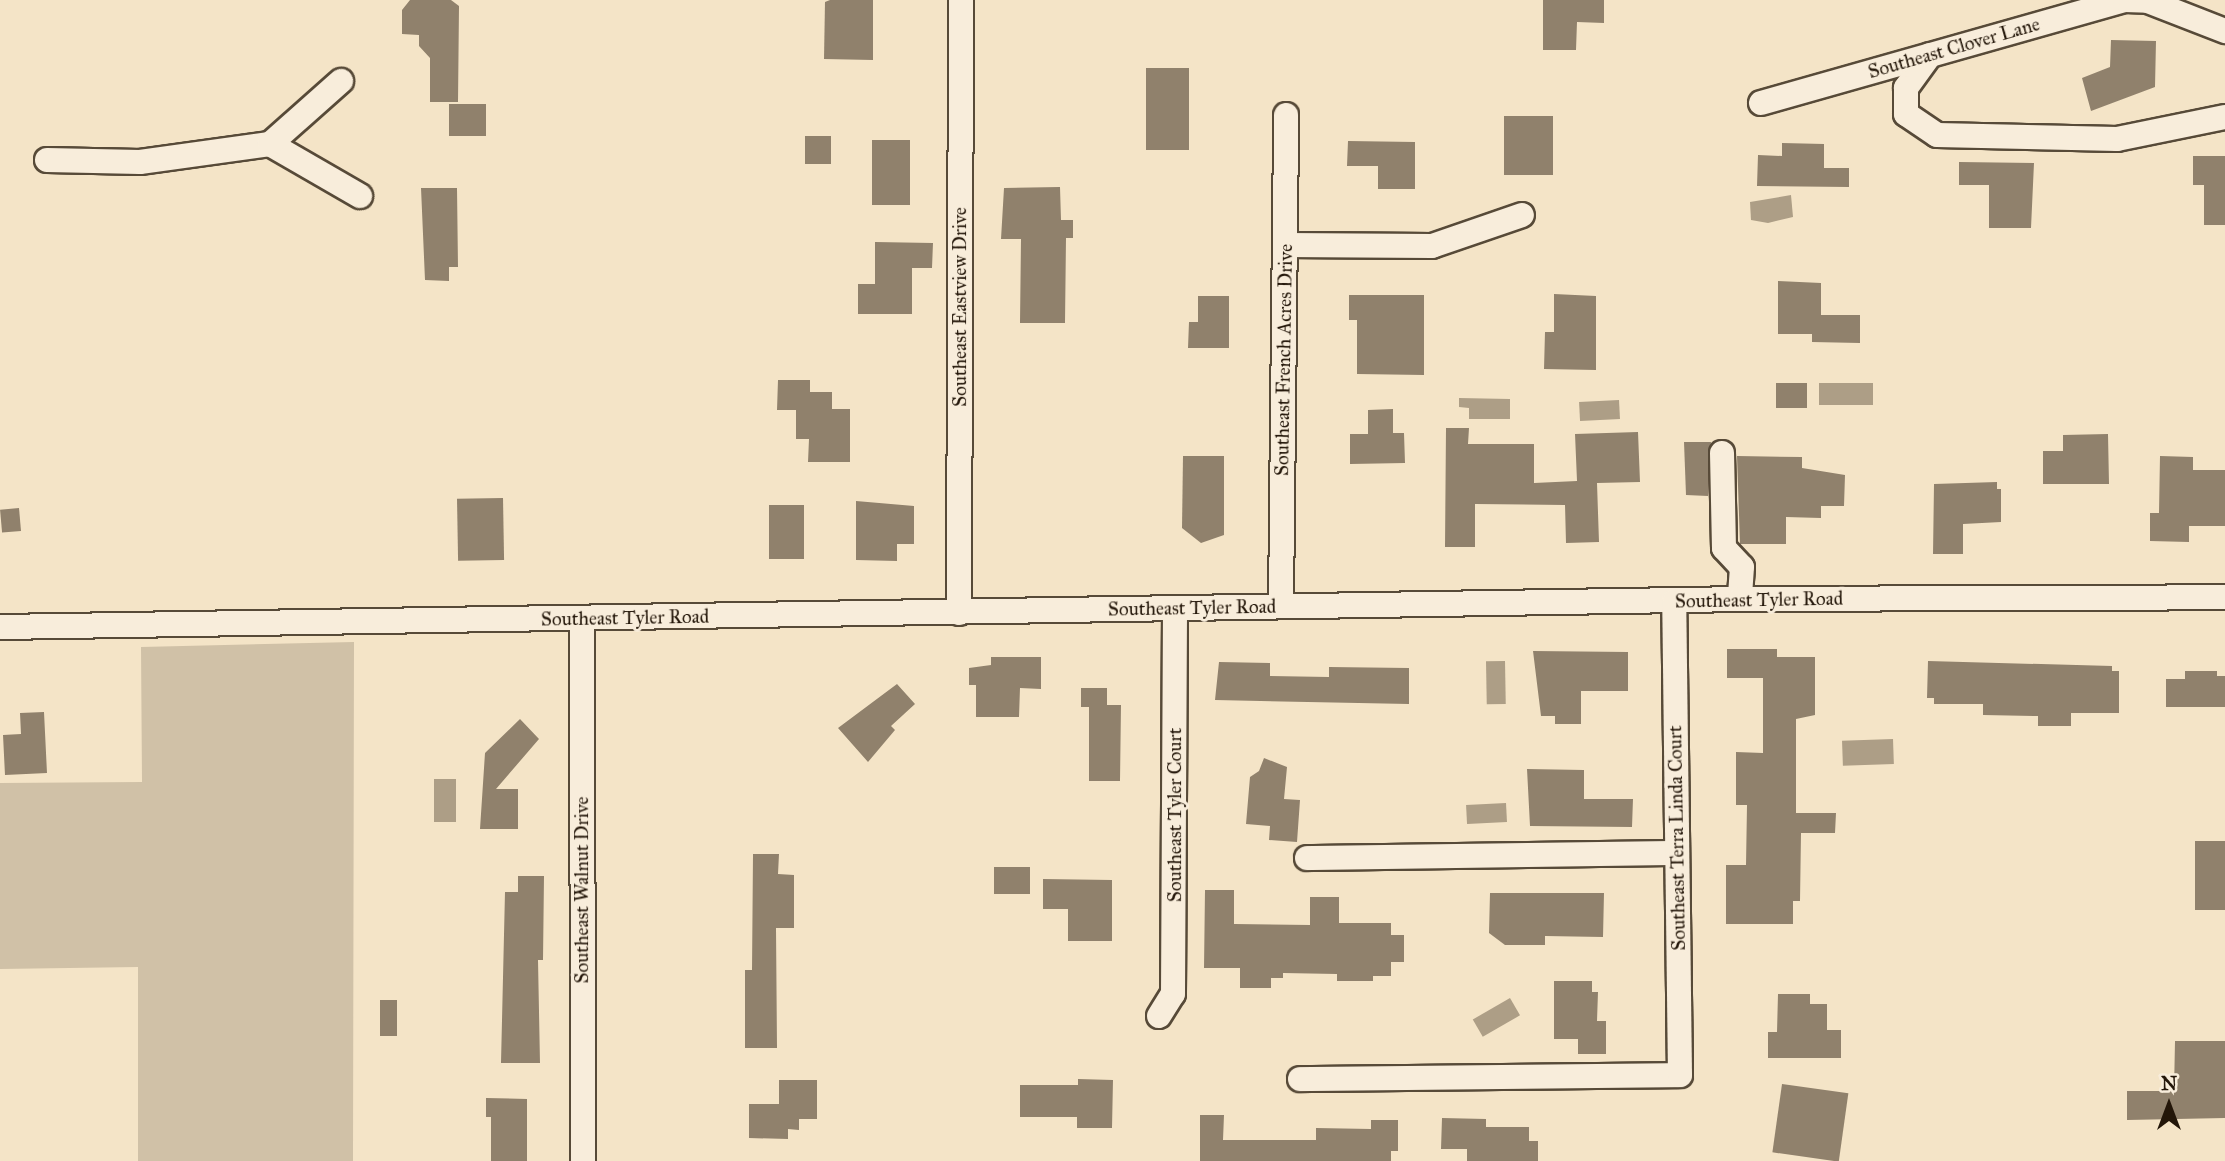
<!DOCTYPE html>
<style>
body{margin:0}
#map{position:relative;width:2225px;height:1161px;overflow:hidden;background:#f4e4c7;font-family:"IM FELL Great Primer",serif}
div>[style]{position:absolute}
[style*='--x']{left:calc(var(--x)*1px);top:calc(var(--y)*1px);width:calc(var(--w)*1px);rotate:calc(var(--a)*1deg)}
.green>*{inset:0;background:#d0c1a7}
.water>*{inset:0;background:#ad9e86;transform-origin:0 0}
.building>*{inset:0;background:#90816c;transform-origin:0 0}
.roads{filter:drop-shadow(2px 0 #574a38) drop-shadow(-2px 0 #574a38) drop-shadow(0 2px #574a38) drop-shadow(0 -2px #574a38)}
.minor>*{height:24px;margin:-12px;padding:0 12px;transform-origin:12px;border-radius:12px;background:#f8eddb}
span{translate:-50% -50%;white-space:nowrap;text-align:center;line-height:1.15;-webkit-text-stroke:6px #f8eddb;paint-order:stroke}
.street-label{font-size:19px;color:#231609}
.north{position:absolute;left:2134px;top:1070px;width:70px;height:70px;-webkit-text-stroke:5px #f8eddb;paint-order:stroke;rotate:0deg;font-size:19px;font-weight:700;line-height:28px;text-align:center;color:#231609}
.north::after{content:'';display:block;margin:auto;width:24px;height:32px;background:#231609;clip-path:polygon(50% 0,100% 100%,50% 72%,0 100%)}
</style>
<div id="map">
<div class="green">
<i style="clip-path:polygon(354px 642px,353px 1161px,138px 1161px,138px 967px,0 969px,0 783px,142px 782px,141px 647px)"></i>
</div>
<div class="water">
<i style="clip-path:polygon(1791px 195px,1793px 217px,1768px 223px,1751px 220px,1750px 202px)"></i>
<i style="left:1819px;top:383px;width:54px;height:22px"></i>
<i style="clip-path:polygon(1459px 398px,1510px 399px,1510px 419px,1469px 419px,1469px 408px,1459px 407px)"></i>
<i style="left:1619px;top:400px;width:19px;height:40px;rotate:87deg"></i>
<i style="left:1505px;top:661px;width:43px;height:19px;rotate:89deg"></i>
<i style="left:1893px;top:739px;width:25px;height:51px;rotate:88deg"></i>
<i style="left:434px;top:779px;width:22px;height:43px"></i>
<i style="left:1506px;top:803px;width:19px;height:40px;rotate:87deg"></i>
<i style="left:1510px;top:998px;width:20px;height:43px;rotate:60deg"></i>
</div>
<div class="building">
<i style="clip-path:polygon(410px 0,451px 0,459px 6px,458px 102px,430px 102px,430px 58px,419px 46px,419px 35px,402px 34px,402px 10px)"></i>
<i style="clip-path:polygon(830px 0,873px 0,873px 60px,824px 59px,825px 2px)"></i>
<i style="clip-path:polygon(1543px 0,1604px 0,1604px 23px,1577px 22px,1576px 50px,1543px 50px)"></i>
<i style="clip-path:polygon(2111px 40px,2156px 41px,2155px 87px,2091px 111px,2082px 78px,2110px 67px)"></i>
<i style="left:1146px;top:68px;width:43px;height:82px"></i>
<i style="left:449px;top:104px;width:37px;height:32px"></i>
<i style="left:1504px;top:116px;width:49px;height:59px"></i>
<i style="left:805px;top:136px;width:26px;height:28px"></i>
<i style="left:872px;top:140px;width:38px;height:65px"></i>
<i style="clip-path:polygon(1348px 141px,1415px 142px,1415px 189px,1378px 189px,1378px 166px,1347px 166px)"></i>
<i style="clip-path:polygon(1782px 143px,1824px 144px,1824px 168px,1849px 168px,1849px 187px,1757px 186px,1758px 155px,1782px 156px)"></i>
<i style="clip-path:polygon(2193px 156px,2225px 156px,2225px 225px,2204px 225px,2204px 185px,2193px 185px)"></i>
<i style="clip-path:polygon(1959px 162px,2034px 163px,2031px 228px,1989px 228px,1989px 185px,1959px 185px)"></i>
<i style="clip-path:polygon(1060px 187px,1061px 220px,1073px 220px,1073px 238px,1066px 238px,1065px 323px,1020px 323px,1021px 239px,1001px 239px,1004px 188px)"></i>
<i style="clip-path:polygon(421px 188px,457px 188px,458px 267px,449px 267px,449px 281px,425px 280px)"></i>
<i style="clip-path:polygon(875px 242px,933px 243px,932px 268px,912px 268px,912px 314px,858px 314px,858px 284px,875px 284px)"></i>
<i style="clip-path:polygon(1778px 281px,1821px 283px,1821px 315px,1860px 315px,1860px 343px,1812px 342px,1812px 334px,1778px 334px)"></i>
<i style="clip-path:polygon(1554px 294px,1596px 296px,1596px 370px,1544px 369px,1545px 332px,1554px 332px)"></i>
<i style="clip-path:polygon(1349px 295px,1424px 295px,1424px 375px,1357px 374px,1357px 320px,1349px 320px)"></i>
<i style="clip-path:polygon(1198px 296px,1229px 296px,1229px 348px,1188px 348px,1189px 322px,1198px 322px)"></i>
<i style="clip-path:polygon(778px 380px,810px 380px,810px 392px,832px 392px,832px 409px,850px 409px,850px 462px,808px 462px,809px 439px,796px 439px,796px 410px,777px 410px)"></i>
<i style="left:1776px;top:383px;width:31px;height:25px"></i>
<i style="clip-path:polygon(1393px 409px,1393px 433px,1404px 433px,1405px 463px,1350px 464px,1350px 434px,1368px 434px,1368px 410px)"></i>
<i style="clip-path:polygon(1446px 428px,1469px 428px,1468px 444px,1534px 444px,1534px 483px,1577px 481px,1575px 434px,1638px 432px,1640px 482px,1597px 483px,1599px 542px,1566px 543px,1565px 505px,1475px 504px,1475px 547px,1445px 547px)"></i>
<i style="clip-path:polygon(2108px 434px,2109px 484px,2043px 484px,2043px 451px,2063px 451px,2063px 435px)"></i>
<i style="clip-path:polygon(1684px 442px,1711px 442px,1708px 496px,1686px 495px)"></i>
<i style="clip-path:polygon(1183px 456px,1224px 456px,1224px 535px,1201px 543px,1182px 528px)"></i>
<i style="clip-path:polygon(1737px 456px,1802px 457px,1802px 468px,1845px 475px,1844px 506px,1821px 506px,1821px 518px,1786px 517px,1786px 544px,1740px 544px)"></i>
<i style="clip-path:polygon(2160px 456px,2193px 457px,2193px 470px,2225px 470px,2225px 526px,2189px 526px,2189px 542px,2150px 541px,2150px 513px,2159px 513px)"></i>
<i style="clip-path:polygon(1997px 482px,1997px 489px,2001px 489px,2001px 522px,1963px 524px,1963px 554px,1933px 554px,1934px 484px)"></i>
<i style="left:503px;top:498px;width:62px;height:46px;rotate:89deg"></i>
<i style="clip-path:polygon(856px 501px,914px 506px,914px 544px,897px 544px,897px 561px,856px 560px)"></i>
<i style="left:769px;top:505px;width:35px;height:54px"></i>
<i style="left:19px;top:508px;width:23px;height:19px;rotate:85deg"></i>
<i style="clip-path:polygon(1727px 649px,1777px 649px,1777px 657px,1815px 657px,1815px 715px,1796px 719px,1796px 813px,1836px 813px,1835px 833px,1801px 833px,1800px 901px,1793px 901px,1793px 924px,1726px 924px,1726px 865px,1746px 865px,1747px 805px,1736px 805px,1736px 752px,1763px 753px,1763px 678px,1727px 678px)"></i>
<i style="clip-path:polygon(1533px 651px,1628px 652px,1628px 691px,1581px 691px,1581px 724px,1555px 724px,1555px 716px,1541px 716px)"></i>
<i style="clip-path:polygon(991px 657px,1041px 657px,1041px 689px,1020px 688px,1019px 717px,976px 717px,976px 685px,969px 685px,969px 668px,991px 665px)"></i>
<i style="clip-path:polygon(1928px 661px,2112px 666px,2112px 671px,2119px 671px,2119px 713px,2071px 713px,2071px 726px,2038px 726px,2038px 716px,1983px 715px,1983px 704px,1934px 704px,1934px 698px,1927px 698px)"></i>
<i style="clip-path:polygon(1219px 662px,1270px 663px,1270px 676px,1329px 677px,1329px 667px,1409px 668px,1409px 704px,1215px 700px)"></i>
<i style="clip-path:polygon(2185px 671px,2217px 671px,2217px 676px,2225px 676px,2225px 707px,2166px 707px,2166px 679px,2185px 679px)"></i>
<i style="clip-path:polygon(897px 684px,915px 704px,891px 726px,895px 730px,868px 762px,838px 728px)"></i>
<i style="clip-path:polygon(1081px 688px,1107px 688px,1107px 705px,1121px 705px,1120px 781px,1089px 781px,1089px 707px,1081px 707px)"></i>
<i style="clip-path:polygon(44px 712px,47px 773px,5px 775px,3px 735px,21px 734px,20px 713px)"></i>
<i style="clip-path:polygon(520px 719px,539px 739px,496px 789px,518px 789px,518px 829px,480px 829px,485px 753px)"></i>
<i style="clip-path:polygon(1264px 758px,1287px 767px,1284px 799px,1300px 800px,1297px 842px,1269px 840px,1270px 826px,1246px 824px,1250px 777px,1259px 771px)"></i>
<i style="clip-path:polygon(1527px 769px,1584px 770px,1584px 799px,1633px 799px,1632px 827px,1530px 826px)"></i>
<i style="left:2195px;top:841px;width:30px;height:69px"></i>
<i style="clip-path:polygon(753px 854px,779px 854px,778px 874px,794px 875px,794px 928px,776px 928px,777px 1048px,745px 1048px,745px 970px,752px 970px)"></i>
<i style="left:994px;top:867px;width:36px;height:27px"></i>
<i style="clip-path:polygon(518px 876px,544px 876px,543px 960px,538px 960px,540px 1063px,501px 1063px,505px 892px,518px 892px)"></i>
<i style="clip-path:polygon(1043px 879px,1112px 880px,1112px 941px,1068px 941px,1068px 909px,1043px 909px)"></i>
<i style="clip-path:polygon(1205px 890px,1234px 890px,1234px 924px,1310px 925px,1310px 897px,1339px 897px,1339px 923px,1391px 923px,1391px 935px,1404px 935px,1404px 962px,1391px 962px,1391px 976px,1373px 976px,1373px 981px,1337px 981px,1337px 974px,1283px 973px,1283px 978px,1271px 978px,1271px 988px,1240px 988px,1240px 968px,1204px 968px)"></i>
<i style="clip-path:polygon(1490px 893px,1604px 893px,1603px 937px,1545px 936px,1545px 945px,1505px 945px,1489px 933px)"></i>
<i style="clip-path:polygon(1554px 981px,1592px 981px,1592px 992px,1598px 992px,1597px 1021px,1606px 1021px,1606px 1054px,1578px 1054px,1578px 1039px,1554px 1039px)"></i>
<i style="clip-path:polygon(1778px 994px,1810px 994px,1810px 1004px,1827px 1004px,1827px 1030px,1841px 1030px,1841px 1058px,1768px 1058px,1768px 1032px,1777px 1032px)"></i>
<i style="left:380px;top:1000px;width:17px;height:36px"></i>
<i style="clip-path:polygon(2175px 1041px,2225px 1041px,2225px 1118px,2127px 1120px,2127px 1091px,2174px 1091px)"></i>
<i style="clip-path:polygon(1078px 1079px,1113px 1080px,1112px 1128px,1077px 1128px,1077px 1117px,1020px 1117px,1020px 1085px,1078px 1085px)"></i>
<i style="clip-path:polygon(779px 1080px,817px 1080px,817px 1119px,799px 1119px,799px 1130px,788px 1129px,788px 1139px,749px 1138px,749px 1104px,779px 1104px)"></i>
<i style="left:1782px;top:1084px;width:67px;height:69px;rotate:8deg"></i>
<i style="clip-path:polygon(486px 1098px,527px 1099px,527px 1161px,491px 1161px,491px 1117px,486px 1117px)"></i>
<i style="clip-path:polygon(1200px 1115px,1224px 1115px,1223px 1140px,1316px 1140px,1316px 1128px,1371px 1129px,1371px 1120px,1398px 1120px,1398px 1151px,1391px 1151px,1391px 1161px,1200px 1161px)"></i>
<i style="clip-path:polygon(1442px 1118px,1486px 1119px,1486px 1127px,1529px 1127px,1529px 1141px,1538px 1141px,1538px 1161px,1467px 1161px,1467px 1149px,1441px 1149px)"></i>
</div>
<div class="roads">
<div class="minor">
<i style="--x:1930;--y:55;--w:41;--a:126"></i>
<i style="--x:1906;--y:88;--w:26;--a:90"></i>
<i style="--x:1906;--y:114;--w:37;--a:34"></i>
<i style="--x:1937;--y:135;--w:180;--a:1.3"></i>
<i style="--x:2117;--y:139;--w:110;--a:-11.5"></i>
<i style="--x:1761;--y:103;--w:378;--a:-15.8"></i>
<i style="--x:2125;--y:0;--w:23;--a:2"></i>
<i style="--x:2148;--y:1;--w:83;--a:21.3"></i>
<i style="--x:270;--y:144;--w:104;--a:30"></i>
<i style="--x:47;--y:160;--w:93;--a:1.2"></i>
<i style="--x:140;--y:162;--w:131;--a:-7.9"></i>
<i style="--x:270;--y:144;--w:95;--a:-41.6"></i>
<i style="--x:1285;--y:245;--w:147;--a:0.4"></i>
<i style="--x:1432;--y:246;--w:95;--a:-19"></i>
<i style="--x:1722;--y:453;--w:95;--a:88.8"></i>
<i style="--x:1724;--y:548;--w:26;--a:47"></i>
<i style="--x:1742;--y:567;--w:32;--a:94"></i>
<i style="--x:1281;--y:606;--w:491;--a:-89.4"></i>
<i style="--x:959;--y:613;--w:613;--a:-89.81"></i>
<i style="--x:582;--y:619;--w:542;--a:89.89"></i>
<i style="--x:0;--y:627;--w:1740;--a:-0.92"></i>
<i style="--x:1740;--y:599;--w:485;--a:-0.2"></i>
<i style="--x:1307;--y:858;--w:370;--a:-0.8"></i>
<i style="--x:1159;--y:1016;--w:26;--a:-58"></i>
<i style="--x:1173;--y:994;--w:385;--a:-89.7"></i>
<i style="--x:1300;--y:1079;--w:380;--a:-0.6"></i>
<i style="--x:1680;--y:1075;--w:474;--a:-90.7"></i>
</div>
</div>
<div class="street-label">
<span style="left:1954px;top:48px;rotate:-16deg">Southeast Clover Lane</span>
<span style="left:960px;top:307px;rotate:-90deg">Southeast Eastview Drive</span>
<span style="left:1284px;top:360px;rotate:-89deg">Southeast French Acres Drive</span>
<span style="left:1759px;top:600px;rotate:-1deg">Southeast Tyler Road</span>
<span style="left:1192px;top:608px;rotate:-1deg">Southeast Tyler Road</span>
<span style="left:625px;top:618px;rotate:-1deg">Southeast Tyler Road</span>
<span style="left:1175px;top:815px;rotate:-90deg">Southeast Tyler Court</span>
<span style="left:1677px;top:838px;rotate:-91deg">Southeast Terra Linda Court</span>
<span style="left:582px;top:890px;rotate:-90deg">Southeast Walnut Drive</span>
</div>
<div class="north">N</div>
</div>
